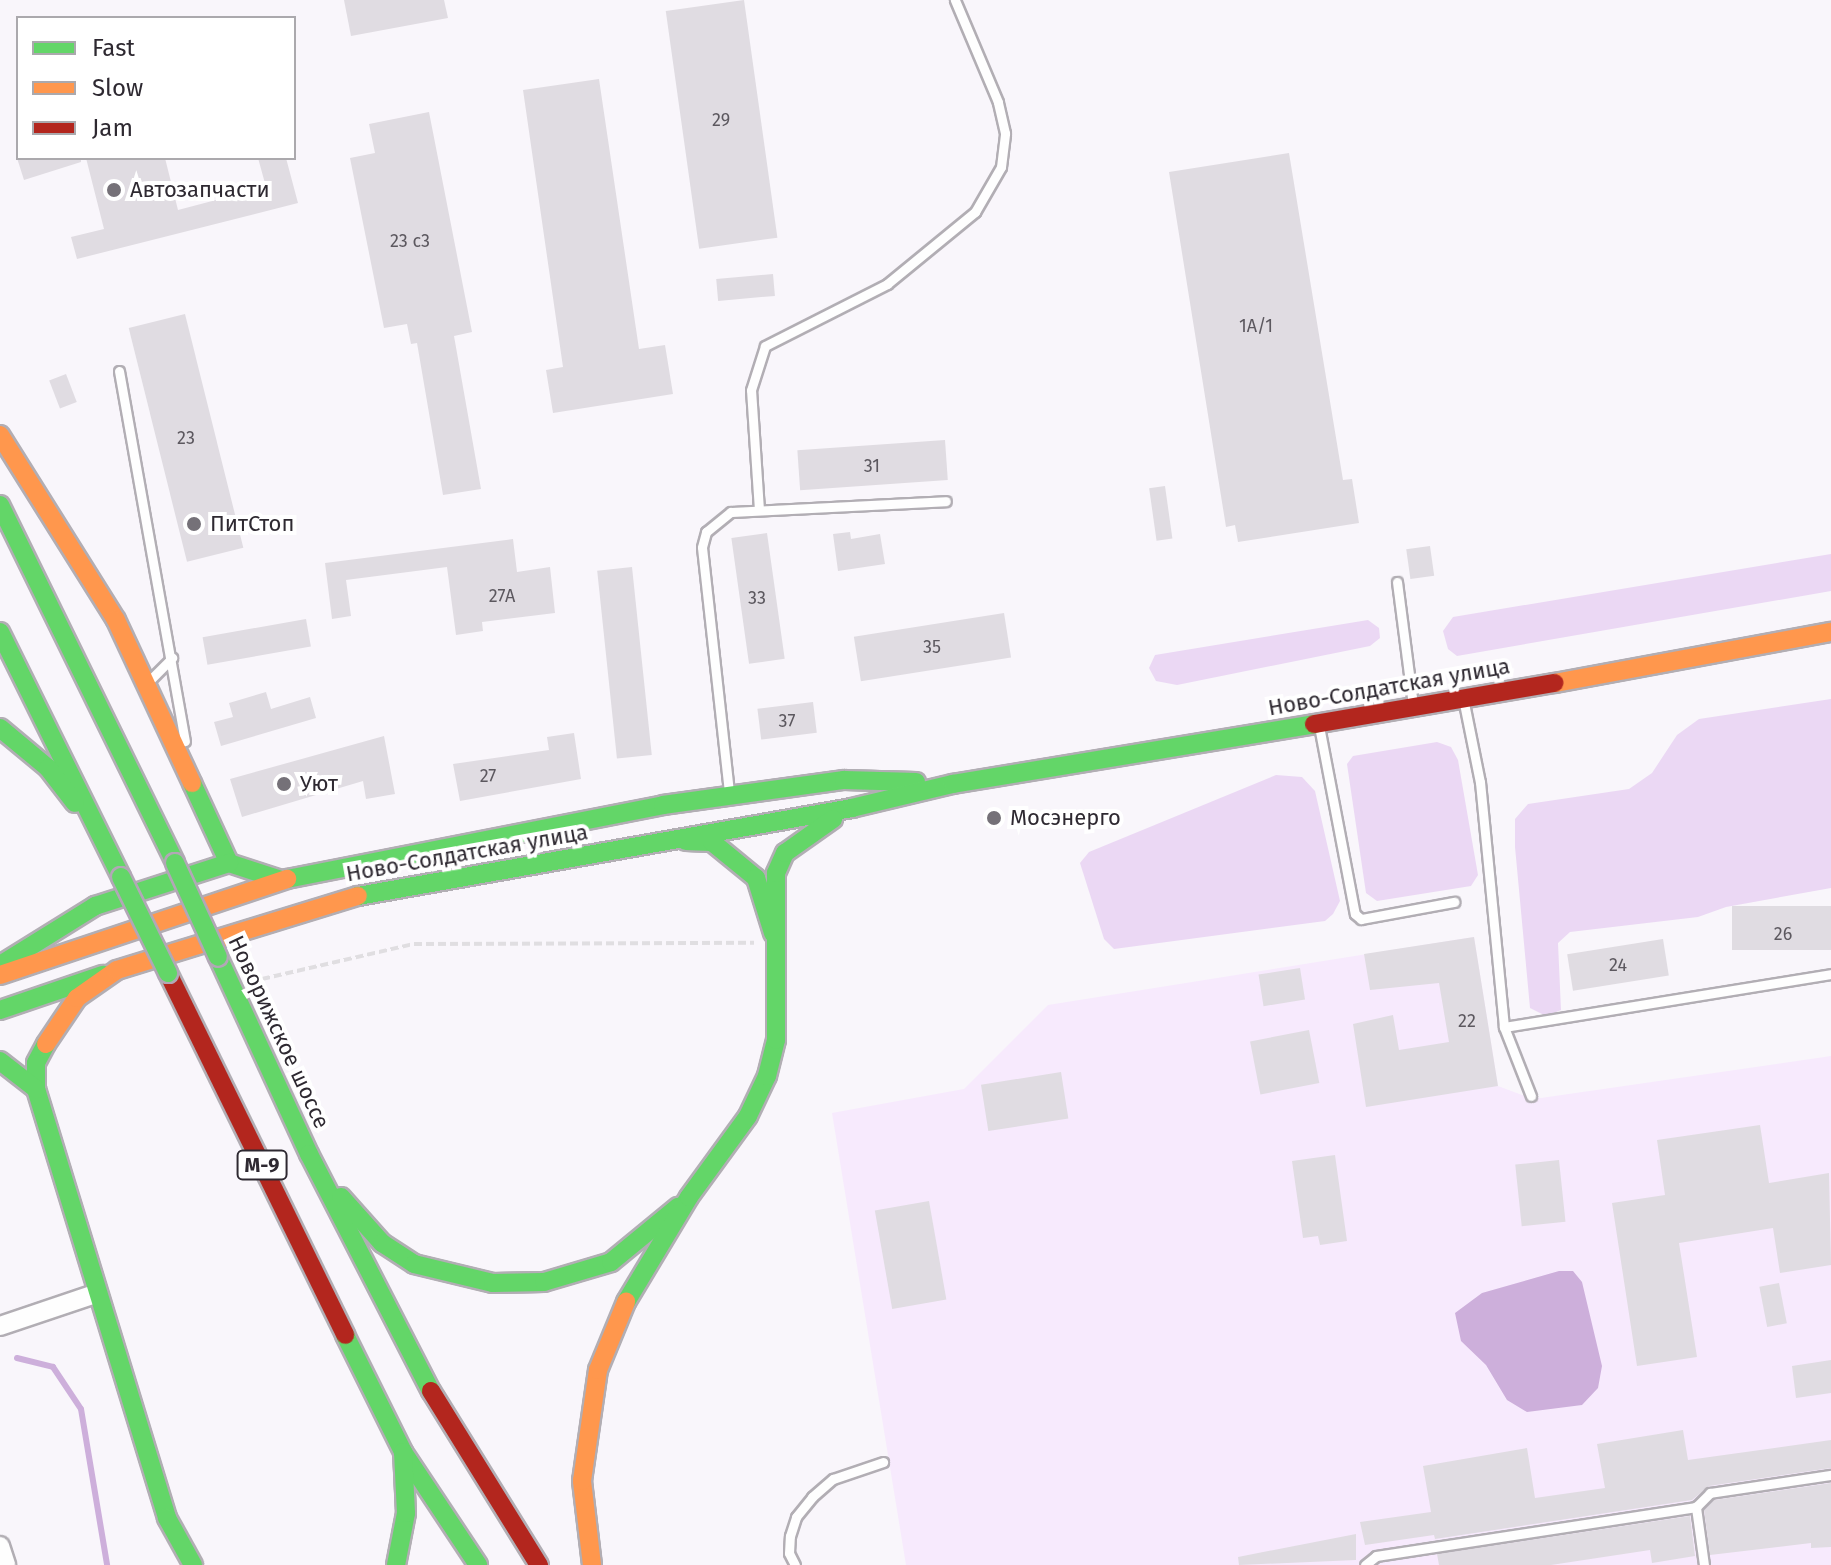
<!DOCTYPE html>
<meta charset="utf-8">
<style>
body{margin:0}
#map{position:relative;width:1831px;height:1565px;overflow:hidden;background:#f9f6fb;font-family:"Fira Sans",sans-serif}
div>[style]{position:absolute}
[style*='--x']{left:calc(var(--x)*1px);top:calc(var(--y)*1px);width:calc(var(--w)*1px);rotate:calc(var(--a)*1deg)}
.built>*{inset:0;background:#f7eafd}
.green>*{inset:0;background:#ebd8f4}
.water>*{inset:0;background:#cdafdb}
.stream>*{height:6px;margin:-3px;padding:0 3px;transform-origin:3px;border-radius:3px;background:#cdafdb}
.building>*{inset:0;background:#e0dce2;transform-origin:0 0}
.path>*{height:4px;margin-top:-2px;transform-origin:0;background:repeating-linear-gradient(90deg,#e0dee1 0 8px,transparent 0 12px)}
.roads{filter:drop-shadow(2px 0 #b2aeb4) drop-shadow(-2px 0 #b2aeb4) drop-shadow(0 2px #b2aeb4) drop-shadow(0 -2px #b2aeb4)}
.lane>*{height:9px;margin:-4.5px;padding:0 4.5px;transform-origin:4.5px;border-radius:4.5px;background:#fefefe}
.street>*{height:18px;margin:-9px;padding:0 9px;transform-origin:9px;border-radius:9px;background:#fefefe}
.fast>*{height:18px;margin:-9px;padding:0 9px;transform-origin:9px;border-radius:9px;background:#63d668}
.slow>*{height:18px;margin:-9px;padding:0 9px;transform-origin:9px;border-radius:9px;background:#ff974d}
.jam>*{height:18px;margin:-9px;padding:0 9px;transform-origin:9px;border-radius:9px;background:#b3261e}
.bridges{filter:drop-shadow(2px 0 #b2a7b6) drop-shadow(-2px 0 #b2a7b6) drop-shadow(0 2px #b2a7b6) drop-shadow(0 -2px #b2a7b6)}
.fast-bridge>*{height:18px;margin:-9px;padding:0 9px;transform-origin:9px;border-radius:9px;background:#63d668}
.dots>*{width:22px;height:22px;translate:-50% -50%;box-sizing:border-box;border:4px solid #fff;border-radius:50%}
span{translate:-50% -50%;white-space:nowrap;text-align:center;line-height:1.15;-webkit-text-stroke:8px #fff;paint-order:stroke}
.number-label{font-size:18px;color:#5c585f}
.number-label span{-webkit-text-stroke-width:0}
.shield-label span{padding:2px 6px;background:#fff;border:2px solid;border-radius:6px;-webkit-text-stroke-width:0}
.shield-label{font-size:20px;color:#2e2931;font-weight:700}
.poi-label{font-size:22px;color:#2e2931}
.left{translate:0 -50%;text-align:left}
.street-label{font-size:22px;color:#2e2931}
.legend{position:absolute;left:16px;top:16px;width:280px;height:144px;box-sizing:border-box;background:#fff;border:2px solid #aba9ad;margin:0;padding:10px 14px;list-style:none;font-size:24px;color:#2e2931}
.legend li{display:flex;align-items:center;gap:16px;height:40px}
.legend b{width:40px;border:2px solid #aba9ad}
</style>
<div id="map">
<div class="built">
<i style="clip-path:polygon(1474px 937px,1498px 1086px,1522px 1095px,1541px 1098px,1831px 1056px,1831px 1565px,906px 1565px,832px 1113px,964px 1089px,1048px 1005px)"></i>
</div>
<div class="green">
<i style="clip-path:polygon(1831px 554px,1831px 591px,1457px 656px,1448px 649px,1443px 631px,1453px 617px)"></i>
<i style="clip-path:polygon(1368px 620px,1379px 628px,1380px 638px,1370px 646px,1177px 685px,1156px 681px,1149px 668px,1155px 655px)"></i>
<i style="clip-path:polygon(1831px 699px,1831px 888px,1726px 907px,1698px 917px,1570px 932px,1558px 943px,1561px 1010px,1546px 1016px,1530px 1008px,1515px 847px,1515px 819px,1528px 804px,1629px 789px,1652px 773px,1677px 735px,1699px 719px)"></i>
<i style="clip-path:polygon(1437px 742px,1451px 747px,1458px 760px,1478px 875px,1471px 886px,1377px 901px,1366px 893px,1347px 764px,1353px 756px)"></i>
<i style="clip-path:polygon(1276px 775px,1302px 777px,1315px 791px,1340px 901px,1333px 914px,1325px 921px,1114px 949px,1104px 939px,1080px 863px,1089px 852px)"></i>
</div>
<div class="water">
<i style="clip-path:polygon(1559px 1271px,1573px 1271px,1582px 1282px,1602px 1366px,1598px 1388px,1582px 1405px,1527px 1412px,1507px 1400px,1486px 1365px,1461px 1341px,1455px 1313px,1482px 1293px)"></i>
</div>
<div class="stream">
<i style="--x:17;--y:1358;--w:37;--a:14"></i>
<i style="--x:53;--y:1367;--w:50;--a:56.3"></i>
<i style="--x:81;--y:1409;--w:158;--a:80.5"></i>
</div>
<div class="building">
<i style="clip-path:polygon(344px 0,444px 0,448px 18px,351px 36px)"></i>
<i style="left:744px;top:0;width:240px;height:79px;rotate:82deg"></i>
<i style="clip-path:polygon(599px 79px,639px 349px,665px 345px,673px 394px,553px 413px,546px 370px,563px 367px,523px 90px)"></i>
<i style="clip-path:polygon(429px 112px,472px 332px,454px 336px,481px 489px,443px 495px,417px 343px,411px 344px,407px 324px,384px 328px,350px 158px,375px 153px,369px 124px)"></i>
<i style="clip-path:polygon(1289px 153px,1343px 480px,1352px 479px,1359px 523px,1238px 542px,1235px 525px,1226px 527px,1169px 172px)"></i>
<i style="clip-path:polygon(17px 158px,81px 158px,81px 162px,24px 180px)"></i>
<i style="clip-path:polygon(86px 158px,165px 158px,178px 210px,266px 187px,258px 158px,286px 158px,298px 203px,77px 259px,71px 237px,104px 229px)"></i>
<i style="left:773px;top:274px;width:22px;height:57px;rotate:85deg"></i>
<i style="left:185px;top:314px;width:241px;height:58px;rotate:76deg"></i>
<i style="left:66px;top:374px;width:30px;height:18px;rotate:69deg"></i>
<i style="left:945px;top:440px;width:40px;height:148px;rotate:86deg"></i>
<i style="left:1165px;top:486px;width:53px;height:16px;rotate:82deg"></i>
<i style="clip-path:polygon(850px 532px,851px 539px,880px 534px,885px 564px,838px 571px,833px 534px)"></i>
<i style="left:767px;top:533px;width:127px;height:36px;rotate:82deg"></i>
<i style="clip-path:polygon(513px 539px,517px 572px,550px 567px,555px 613px,482px 622px,483px 631px,456px 635px,447px 567px,346px 580px,351px 616px,332px 619px,325px 563px)"></i>
<i style="left:1430px;top:546px;width:30px;height:24px;rotate:82deg"></i>
<i style="left:632px;top:567px;width:189px;height:35px;rotate:84deg"></i>
<i style="left:1004px;top:613px;width:45px;height:152px;rotate:81deg"></i>
<i style="left:306px;top:619px;width:28px;height:105px;rotate:80deg"></i>
<i style="clip-path:polygon(266px 692px,271px 709px,310px 697px,316px 718px,221px 746px,214px 722px,233px 717px,229px 703px)"></i>
<i style="left:813px;top:702px;width:31px;height:56px;rotate:83deg"></i>
<i style="clip-path:polygon(574px 733px,581px 779px,460px 801px,453px 764px,549px 750px,547px 737px)"></i>
<i style="clip-path:polygon(384px 736px,395px 794px,366px 799px,363px 781px,242px 817px,230px 779px)"></i>
<i style="left:1831px;top:906px;width:44px;height:99px;rotate:90deg"></i>
<i style="clip-path:polygon(1474px 937px,1498px 1086px,1366px 1107px,1353px 1024px,1393px 1015px,1399px 1050px,1449px 1042px,1439px 983px,1370px 990px,1364px 954px)"></i>
<i style="left:1663px;top:939px;width:37px;height:97px;rotate:81deg"></i>
<i style="left:1300px;top:968px;width:32px;height:42px;rotate:81deg"></i>
<i style="left:1309px;top:1030px;width:54px;height:60px;rotate:79deg"></i>
<i style="left:1061px;top:1072px;width:47px;height:81px;rotate:81deg"></i>
<i style="clip-path:polygon(1760px 1125px,1769px 1183px,1829px 1173px,1831px 1265px,1780px 1273px,1773px 1228px,1679px 1243px,1697px 1357px,1637px 1366px,1612px 1203px,1665px 1195px,1657px 1140px)"></i>
<i style="clip-path:polygon(1335px 1155px,1347px 1241px,1320px 1245px,1318px 1236px,1303px 1238px,1292px 1161px)"></i>
<i style="left:1559px;top:1160px;width:62px;height:44px;rotate:84deg"></i>
<i style="left:929px;top:1201px;width:100px;height:55px;rotate:80deg"></i>
<i style="left:1779px;top:1283px;width:41px;height:20px;rotate:79deg"></i>
<i style="clip-path:polygon(1831px 1360px,1831px 1393px,1796px 1398px,1792px 1366px)"></i>
<i style="clip-path:polygon(1683px 1430px,1688px 1460px,1831px 1440px,1831px 1468px,1709px 1486px,1692px 1500px,1435px 1539px,1434px 1535px,1365px 1545px,1360px 1522px,1431px 1512px,1423px 1466px,1527px 1448px,1535px 1498px,1605px 1488px,1597px 1444px)"></i>
<i style="clip-path:polygon(1831px 1483px,1831px 1547px,1811px 1548px,1811px 1543px,1710px 1555px,1704px 1510px,1714px 1500px)"></i>
<i style="clip-path:polygon(1690px 1516px,1695px 1556px,1652px 1563px,1650px 1550px,1551px 1565px,1439px 1565px,1437px 1554px)"></i>
<i style="clip-path:polygon(1356px 1534px,1356px 1560px,1239px 1565px,1238px 1557px)"></i>
</div>
<div class="path">
<i style="--x:262;--y:979;--w:156;--a:-13"></i>
<i style="--x:414;--y:944;--w:340;--a:-0.2"></i>
</div>
<div class="roads">
<div class="lane">
<i style="--x:119;--y:371;--w:376;--a:79.9"></i>
<i style="--x:759;--y:510;--w:120;--a:-93.8"></i>
<i style="--x:751;--y:390;--w:46;--a:-72.3"></i>
<i style="--x:765;--y:346;--w:137;--a:-26.9"></i>
<i style="--x:887;--y:284;--w:114;--a:-39.3"></i>
<i style="--x:975;--y:212;--w:52;--a:-60"></i>
<i style="--x:1001;--y:167;--w:34;--a:-83"></i>
<i style="--x:1005;--y:133;--w:32;--a:-103"></i>
<i style="--x:998;--y:102;--w:111;--a:-112.9"></i>
<i style="--x:1397;--y:582;--w:124;--a:82.6"></i>
<i style="--x:149;--y:681;--w:33;--a:-45"></i>
<i style="--x:1464;--y:703;--w:81;--a:78.6"></i>
<i style="--x:1480;--y:782;--w:246;--a:84.4"></i>
<i style="--x:1504;--y:1027;--w:74;--a:68.6"></i>
<i style="--x:1319;--y:726;--w:191;--a:79.2"></i>
<i style="--x:1355;--y:914;--w:8;--a:40"></i>
<i style="--x:1361;--y:919;--w:95;--a:-10.4"></i>
<i style="--x:729;--y:792;--w:246;--a:-96.3"></i>
<i style="--x:702;--y:547;--w:16;--a:-75"></i>
<i style="--x:706;--y:532;--w:32;--a:-39"></i>
<i style="--x:731;--y:512;--w:215;--a:-2.9"></i>
<i style="--x:1504;--y:1027;--w:331;--a:-9.2"></i>
<i style="--x:795;--y:1565;--w:13;--a:-117"></i>
<i style="--x:789;--y:1553;--w:17;--a:-87"></i>
<i style="--x:790;--y:1536;--w:20;--a:-72"></i>
<i style="--x:796;--y:1517;--w:26;--a:-51"></i>
<i style="--x:812;--y:1497;--w:28;--a:-41"></i>
<i style="--x:833;--y:1479;--w:53;--a:-18.8"></i>
<i style="--x:1365;--y:1565;--w:14;--a:-39"></i>
<i style="--x:1376;--y:1556;--w:324;--a:-8.7"></i>
<i style="--x:1704;--y:1565;--w:59;--a:-97.9"></i>
<i style="--x:1696;--y:1507;--w:20;--a:-45"></i>
<i style="--x:1710;--y:1493;--w:122;--a:-8.5"></i>
</div>
<div class="street">
<i style="--x:0;--y:1326;--w:103;--a:-18.6"></i>
<i style="--x:0;--y:1546;--w:20;--a:72"></i>
</div>
<div class="fast">
<i style="--x:0;--y:505;--w:398;--a:63.9"></i>
<i style="--x:0;--y:632;--w:273;--a:63.7"></i>
<i style="--x:0;--y:728;--w:62;--a:39.8"></i>
<i style="--x:48;--y:768;--w:44;--a:52.4"></i>
<i style="--x:192;--y:783;--w:88;--a:65.2"></i>
<i style="--x:229;--y:863;--w:55;--a:18.1"></i>
<i style="--x:686;--y:841;--w:26;--a:2"></i>
<i style="--x:712;--y:842;--w:57;--a:39.3"></i>
<i style="--x:756;--y:878;--w:58;--a:72.8"></i>
<i style="--x:287;--y:879;--w:383;--a:-11.1"></i>
<i style="--x:663;--y:805;--w:183;--a:-7.9"></i>
<i style="--x:844;--y:780;--w:72;--a:1.6"></i>
<i style="--x:358;--y:896;--w:502;--a:-10.1"></i>
<i style="--x:852;--y:808;--w:104;--a:-13.4"></i>
<i style="--x:953;--y:784;--w:366;--a:-9.4"></i>
<i style="--x:218;--y:957;--w:217;--a:65.2"></i>
<i style="--x:309;--y:1154;--w:267;--a:62.8"></i>
<i style="--x:2;--y:964;--w:110;--a:-31.9"></i>
<i style="--x:95;--y:906;--w:141;--a:-17.8"></i>
<i style="--x:0;--y:1010;--w:109;--a:-18.8"></i>
<i style="--x:46;--y:1044;--w:21;--a:118"></i>
<i style="--x:36;--y:1063;--w:26;--a:90"></i>
<i style="--x:36;--y:1089;--w:449;--a:73"></i>
<i style="--x:167;--y:1518;--w:54;--a:61"></i>
<i style="--x:0;--y:1061;--w:46;--a:37.9"></i>
<i style="--x:341;--y:1197;--w:62;--a:48.3"></i>
<i style="--x:382;--y:1243;--w:38;--a:33"></i>
<i style="--x:414;--y:1264;--w:81;--a:13.5"></i>
<i style="--x:493;--y:1283;--w:51;--a:-1.1"></i>
<i style="--x:544;--y:1282;--w:70;--a:-16.6"></i>
<i style="--x:611;--y:1262;--w:87;--a:-39.4"></i>
<i style="--x:626;--y:1302;--w:122;--a:-59"></i>
<i style="--x:689;--y:1197;--w:100;--a:-53.9"></i>
<i style="--x:748;--y:1116;--w:44;--a:-64.6"></i>
<i style="--x:767;--y:1076;--w:37;--a:-76"></i>
<i style="--x:776;--y:1040;--w:167;--a:-90"></i>
<i style="--x:776;--y:873;--w:22;--a:-66"></i>
<i style="--x:785;--y:853;--w:59;--a:-35.3"></i>
<i style="--x:345;--y:1335;--w:131;--a:63.6"></i>
<i style="--x:403;--y:1452;--w:136;--a:56.4"></i>
<i style="--x:396;--y:1565;--w:53;--a:-79.1"></i>
<i style="--x:406;--y:1513;--w:61;--a:-92.8"></i>
</div>
<div class="slow">
<i style="--x:0;--y:435;--w:218;--a:57.9"></i>
<i style="--x:116;--y:620;--w:180;--a:65"></i>
<i style="--x:1555;--y:683;--w:281;--a:-10.5"></i>
<i style="--x:0;--y:975;--w:303;--a:-18.5"></i>
<i style="--x:46;--y:1044;--w:55;--a:-56"></i>
<i style="--x:77;--y:998;--w:49;--a:-35"></i>
<i style="--x:117;--y:970;--w:252;--a:-17.1"></i>
<i style="--x:592;--y:1565;--w:85;--a:-96.8"></i>
<i style="--x:582;--y:1481;--w:112;--a:-81.8"></i>
<i style="--x:598;--y:1370;--w:74;--a:-67.6"></i>
</div>
<div class="jam">
<i style="--x:1314;--y:724;--w:244;--a:-9.7"></i>
<i style="--x:168;--y:973;--w:403;--a:63.9"></i>
<i style="--x:431;--y:1391;--w:205;--a:58.2"></i>
</div>
</div>
<div class="bridges">
<div class="fast-bridge">
<i style="--x:175;--y:863;--w:103;--a:65.4"></i>
<i style="--x:121;--y:877;--w:107;--a:63.9"></i>
</div>
</div>
<div class="dots">
<i style="left:114px;top:190px;background:#757178"></i>
<i style="left:194px;top:524px;background:#757178"></i>
<i style="left:284px;top:784px;background:#757178"></i>
<i style="left:994px;top:818px;background:#757178"></i>
</div>
<div class="number-label">
<span style="left:721px;top:120px">29</span>
<span style="left:410px;top:241px">23 с3</span>
<span style="left:1256px;top:326px">1А/1</span>
<span style="left:186px;top:438px">23</span>
<span style="left:872px;top:466px">31</span>
<span style="left:502px;top:596px">27А</span>
<span style="left:757px;top:598px">33</span>
<span style="left:932px;top:647px">35</span>
<span style="left:787px;top:721px">37</span>
<span style="left:488px;top:776px">27</span>
<span style="left:1783px;top:934px">26</span>
<span style="left:1618px;top:965px">24</span>
<span style="left:1467px;top:1021px">22</span>
</div>
<div class="shield-label">
<span style="left:262px;top:1165px">М-9</span>
</div>
<div class="poi-label">
<span class="left" style="left:130px;top:190px">Автозапчасти</span>
<span class="left" style="left:210px;top:524px">ПитСтоп</span>
<span class="left" style="left:300px;top:784px">Уют</span>
<span class="left" style="left:1010px;top:818px">Мосэнерго</span>
</div>
<div class="street-label">
<span style="left:1389px;top:687px;rotate:-10deg">Ново-Солдатская улица</span>
<span style="left:467px;top:853px;rotate:-10deg">Ново-Солдатская улица</span>
<span style="left:279px;top:1032px;rotate:65deg">Новорижское шоссе</span>
</div>
<ul class="legend">
<li><b style="height:10px;background:#63d668"></b>Fast</li>
<li><b style="height:10px;background:#ff974d"></b>Slow</li>
<li><b style="height:10px;background:#b3261e"></b>Jam</li>
</ul>
</div>
